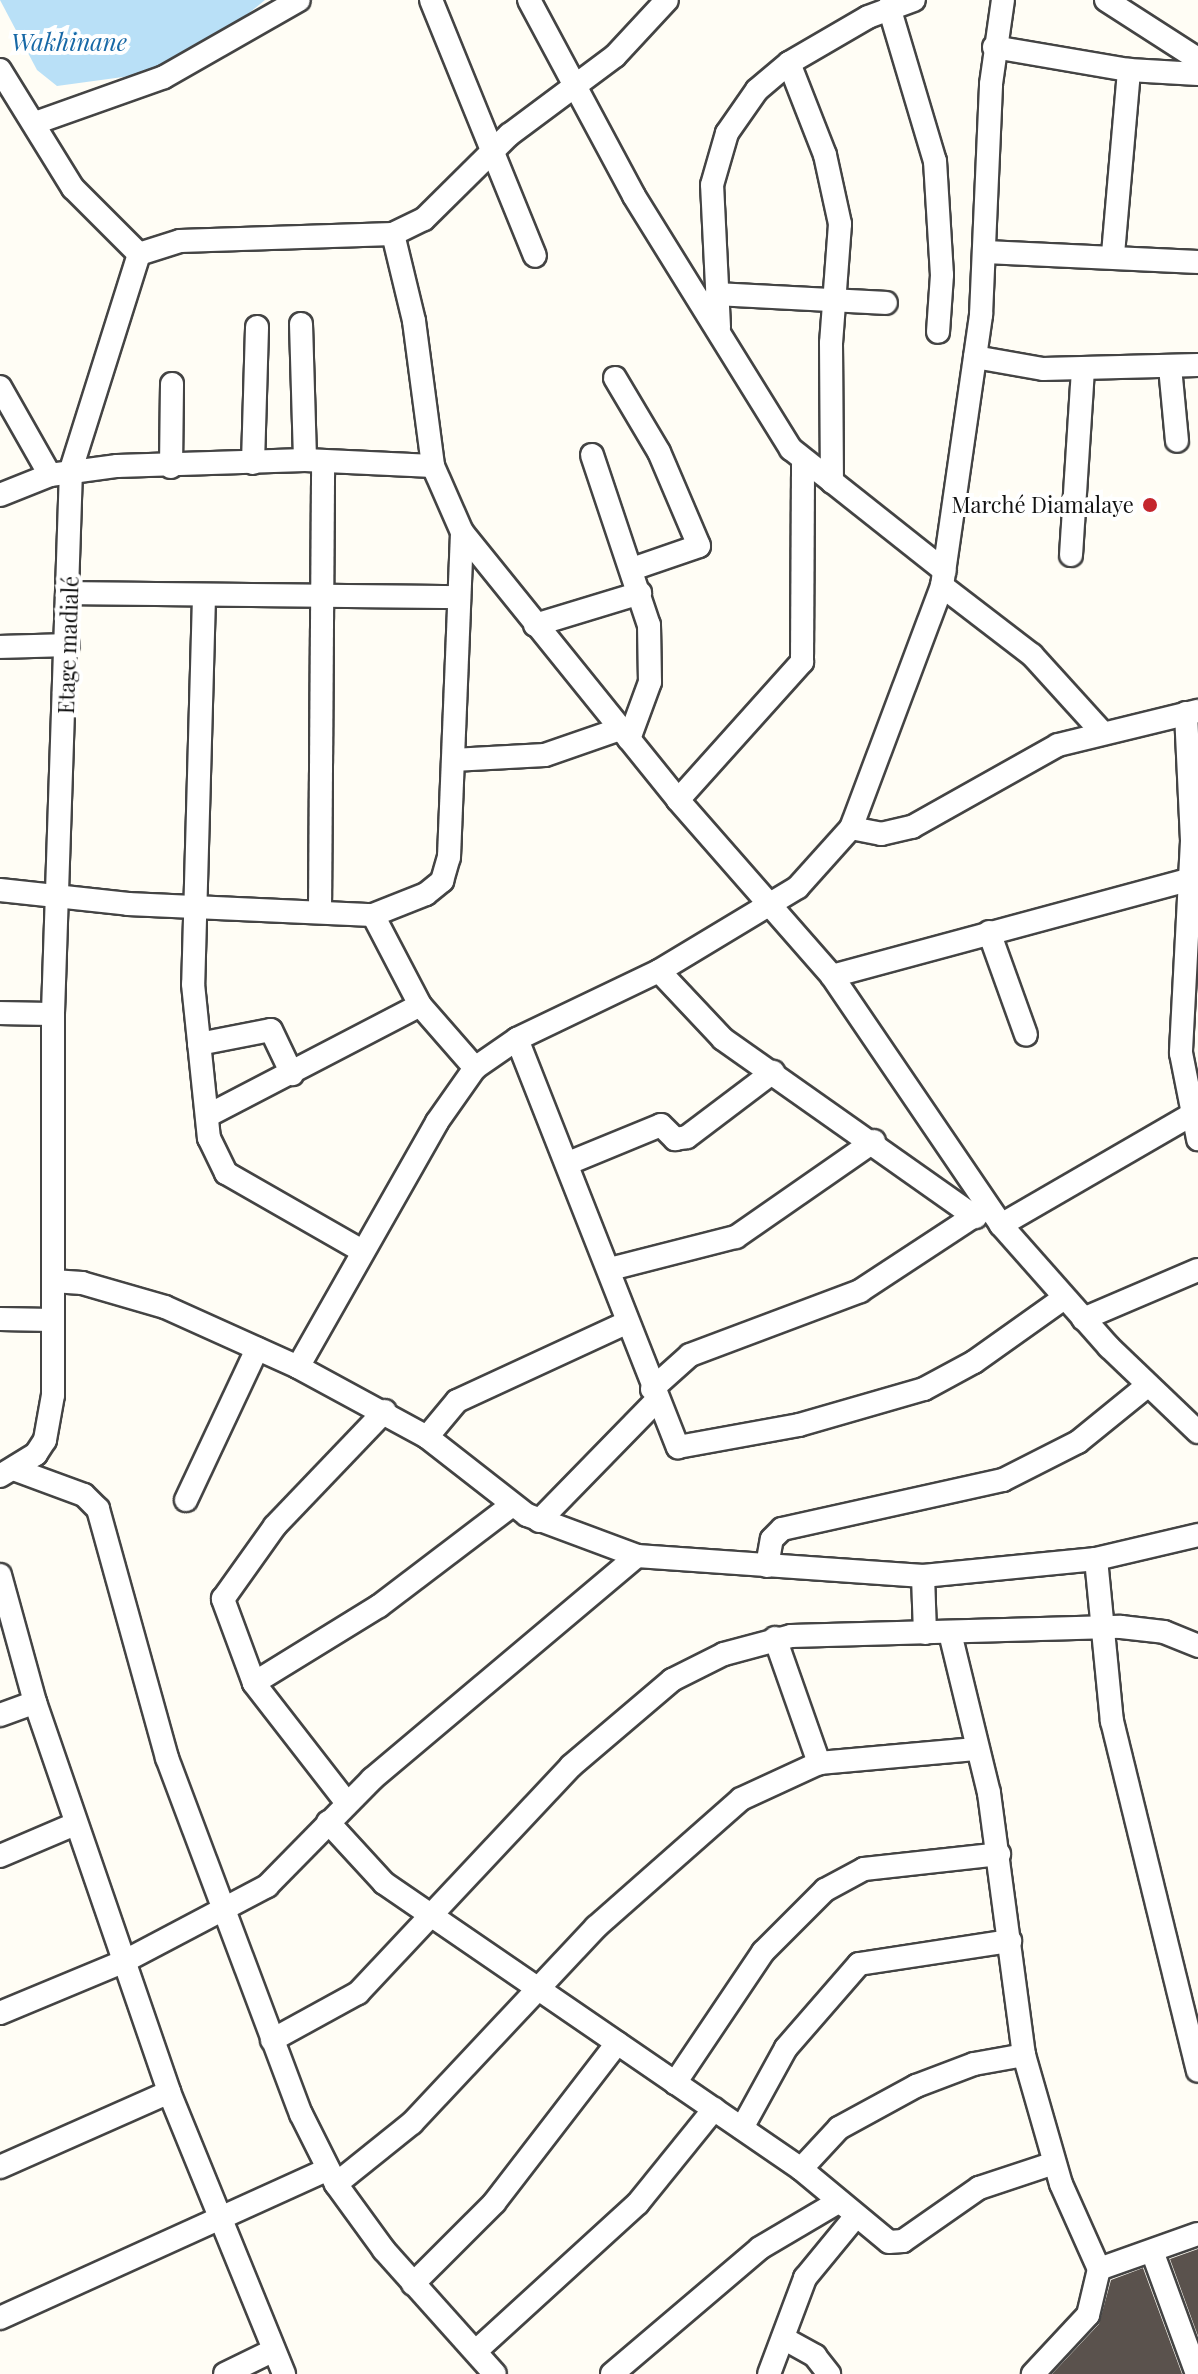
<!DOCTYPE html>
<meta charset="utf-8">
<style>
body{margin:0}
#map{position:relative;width:1198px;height:2374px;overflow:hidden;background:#fffdf5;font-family:"Playfair Display",serif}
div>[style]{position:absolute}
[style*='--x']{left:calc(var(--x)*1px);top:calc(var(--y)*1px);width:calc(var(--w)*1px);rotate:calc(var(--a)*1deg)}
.water>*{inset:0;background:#b9e0f7}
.building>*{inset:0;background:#5a524d}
.roads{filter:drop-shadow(2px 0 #444) drop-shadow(-2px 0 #444) drop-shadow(0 2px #444) drop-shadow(0 -2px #444)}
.minor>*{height:22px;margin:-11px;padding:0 11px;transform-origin:11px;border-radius:11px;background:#fff}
.dots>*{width:22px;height:22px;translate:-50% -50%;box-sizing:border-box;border:4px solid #fff;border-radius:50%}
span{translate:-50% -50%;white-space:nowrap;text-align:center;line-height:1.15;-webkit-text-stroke:8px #fff;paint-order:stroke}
.poi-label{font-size:22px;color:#111}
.right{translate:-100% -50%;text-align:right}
.street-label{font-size:22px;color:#111}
.water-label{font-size:24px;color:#1768a6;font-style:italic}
</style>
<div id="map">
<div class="water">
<i style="clip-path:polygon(0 0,265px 0,233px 26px,145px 74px,57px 86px,37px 70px)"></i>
</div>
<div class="building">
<i style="clip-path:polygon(1198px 2249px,1198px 2336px,1170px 2259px)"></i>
<i style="clip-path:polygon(1143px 2268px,1182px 2374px,1052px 2374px,1099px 2324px,1111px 2280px)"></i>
</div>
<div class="roads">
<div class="minor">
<i style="--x:431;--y:0;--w:276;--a:67.9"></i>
<i style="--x:529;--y:0;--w:222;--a:61.8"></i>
<i style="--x:634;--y:196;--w:298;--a:58.2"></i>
<i style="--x:791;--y:449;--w:196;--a:38.4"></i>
<i style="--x:1106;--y:0;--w:109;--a:32.7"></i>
<i style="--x:889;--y:7;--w:161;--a:73.4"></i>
<i style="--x:935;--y:161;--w:114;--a:86.5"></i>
<i style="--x:942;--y:275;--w:57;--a:94"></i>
<i style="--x:994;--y:47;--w:137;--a:9.7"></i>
<i style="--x:1129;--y:70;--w:69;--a:3.3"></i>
<i style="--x:789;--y:63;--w:99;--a:68.6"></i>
<i style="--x:825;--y:155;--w:71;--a:77.7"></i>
<i style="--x:840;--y:224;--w:119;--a:94.3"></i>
<i style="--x:831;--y:343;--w:139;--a:89.6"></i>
<i style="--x:0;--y:70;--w:139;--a:58.3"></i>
<i style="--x:73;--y:188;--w:93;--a:45"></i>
<i style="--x:139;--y:254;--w:226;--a:107.5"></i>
<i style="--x:71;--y:470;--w:544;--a:91.9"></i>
<i style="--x:53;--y:1014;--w:381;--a:90"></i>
<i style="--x:53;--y:1395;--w:46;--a:100.1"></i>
<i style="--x:45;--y:1440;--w:17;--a:123"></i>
<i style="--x:36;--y:1454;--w:42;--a:148.6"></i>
<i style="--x:35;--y:123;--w:137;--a:-19.6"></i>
<i style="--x:164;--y:77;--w:155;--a:-29.7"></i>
<i style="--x:393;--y:234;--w:89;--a:76.4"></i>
<i style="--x:414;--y:321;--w:146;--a:82.5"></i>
<i style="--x:986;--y:252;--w:212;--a:2.7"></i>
<i style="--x:139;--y:254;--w:43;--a:-17.6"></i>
<i style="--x:180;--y:241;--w:213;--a:-1.9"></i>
<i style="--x:393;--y:234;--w:34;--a:-26"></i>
<i style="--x:424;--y:219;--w:120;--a:-44.7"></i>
<i style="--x:509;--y:135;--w:132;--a:-36.7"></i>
<i style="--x:615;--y:56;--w:76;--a:-47.1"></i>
<i style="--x:1113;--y:254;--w:185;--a:-85"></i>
<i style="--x:717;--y:294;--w:169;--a:3"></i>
<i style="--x:301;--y:324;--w:136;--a:88.3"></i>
<i style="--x:719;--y:327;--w:142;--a:-92.8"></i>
<i style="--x:712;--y:185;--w:54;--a:-73.9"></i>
<i style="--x:727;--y:133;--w:52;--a:-55.1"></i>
<i style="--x:757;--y:90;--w:42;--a:-40.2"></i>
<i style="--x:789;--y:63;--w:91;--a:-30.2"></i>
<i style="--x:868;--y:17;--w:49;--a:-20.3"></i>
<i style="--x:975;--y:357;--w:69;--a:10"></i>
<i style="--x:1043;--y:369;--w:155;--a:-1.5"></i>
<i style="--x:1170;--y:367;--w:74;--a:84.6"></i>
<i style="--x:615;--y:378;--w:86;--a:59.3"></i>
<i style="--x:659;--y:452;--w:102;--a:66.9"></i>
<i style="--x:699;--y:546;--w:68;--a:161"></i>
<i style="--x:0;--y:387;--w:101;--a:60.4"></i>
<i style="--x:592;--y:455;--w:179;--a:71.5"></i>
<i style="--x:649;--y:625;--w:57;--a:89"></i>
<i style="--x:650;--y:682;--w:61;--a:110.2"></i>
<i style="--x:253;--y:463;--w:136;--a:-88.3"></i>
<i style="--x:171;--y:467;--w:83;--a:-89.3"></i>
<i style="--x:0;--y:495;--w:54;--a:-21.8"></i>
<i style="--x:50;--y:475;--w:68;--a:-7.7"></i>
<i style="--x:117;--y:466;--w:188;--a:-1.8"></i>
<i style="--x:305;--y:460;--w:128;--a:2.7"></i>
<i style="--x:433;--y:466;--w:72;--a:66.3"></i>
<i style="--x:462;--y:532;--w:344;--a:51.1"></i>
<i style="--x:678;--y:800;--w:234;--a:48.8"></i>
<i style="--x:832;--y:976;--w:301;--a:55.8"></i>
<i style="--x:1001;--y:1225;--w:163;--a:48.5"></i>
<i style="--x:1109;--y:1347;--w:123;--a:43.7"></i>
<i style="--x:1071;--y:555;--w:185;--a:-86.3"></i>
<i style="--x:942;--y:586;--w:113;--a:37.5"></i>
<i style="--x:1032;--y:655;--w:103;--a:47.8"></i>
<i style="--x:71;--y:593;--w:385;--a:0.6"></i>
<i style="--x:204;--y:597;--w:387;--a:91.6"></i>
<i style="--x:193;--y:984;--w:155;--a:84.1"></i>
<i style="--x:209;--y:1138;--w:39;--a:64"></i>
<i style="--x:226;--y:1173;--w:157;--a:29.8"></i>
<i style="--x:535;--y:625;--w:110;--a:-16.9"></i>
<i style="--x:0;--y:647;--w:68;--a:-1.7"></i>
<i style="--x:1186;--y:713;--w:128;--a:87.3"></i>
<i style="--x:1192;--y:841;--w:212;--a:93"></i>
<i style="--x:1181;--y:1053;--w:88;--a:78.8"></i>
<i style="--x:453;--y:760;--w:92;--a:-3.1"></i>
<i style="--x:545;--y:755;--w:79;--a:-19.1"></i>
<i style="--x:678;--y:800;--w:186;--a:-48.1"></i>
<i style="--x:802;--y:662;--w:200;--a:-89.7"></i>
<i style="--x:851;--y:828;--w:31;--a:11"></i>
<i style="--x:881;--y:834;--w:32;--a:-13"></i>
<i style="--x:912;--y:827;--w:167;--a:-29.3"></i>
<i style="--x:1058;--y:745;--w:144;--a:-13.7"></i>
<i style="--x:0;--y:890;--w:129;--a:6.2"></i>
<i style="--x:128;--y:904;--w:245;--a:2.6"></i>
<i style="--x:373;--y:915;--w:57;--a:-21.6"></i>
<i style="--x:426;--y:894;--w:21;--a:-39"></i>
<i style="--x:442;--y:881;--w:25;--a:-74"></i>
<i style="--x:449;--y:857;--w:325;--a:-87.7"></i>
<i style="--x:320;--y:911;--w:450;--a:-89.6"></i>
<i style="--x:373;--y:915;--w:102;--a:62.4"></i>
<i style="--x:420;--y:1005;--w:84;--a:48.9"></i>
<i style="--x:989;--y:932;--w:109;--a:70.2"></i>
<i style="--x:659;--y:971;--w:162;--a:-31.1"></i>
<i style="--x:798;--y:887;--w:79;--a:-48.1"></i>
<i style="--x:851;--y:828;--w:259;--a:-69.4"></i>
<i style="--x:942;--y:586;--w:274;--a:-81.8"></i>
<i style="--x:981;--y:315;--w:231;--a:-87.5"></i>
<i style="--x:991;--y:84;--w:85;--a:-81.9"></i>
<i style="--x:832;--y:976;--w:379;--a:-15.1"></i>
<i style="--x:0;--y:1013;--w:53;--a:1.1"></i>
<i style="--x:517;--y:1039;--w:439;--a:68.5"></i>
<i style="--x:678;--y:1447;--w:123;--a:-10.3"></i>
<i style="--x:799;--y:1425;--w:130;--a:-16.1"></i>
<i style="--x:924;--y:1389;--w:57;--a:-28.4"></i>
<i style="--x:974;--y:1362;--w:110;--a:-35.4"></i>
<i style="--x:199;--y:1044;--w:73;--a:-11"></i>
<i style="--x:271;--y:1030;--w:49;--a:64.5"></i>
<i style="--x:207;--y:1116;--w:240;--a:-27.5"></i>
<i style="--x:571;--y:1162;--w:97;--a:-22.3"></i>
<i style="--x:661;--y:1125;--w:20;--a:45"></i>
<i style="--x:675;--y:1139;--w:12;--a:-9"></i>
<i style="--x:687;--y:1137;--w:108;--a:-37.1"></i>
<i style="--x:1001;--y:1225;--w:220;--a:-30.1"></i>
<i style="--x:610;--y:1269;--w:130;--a:-14.3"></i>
<i style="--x:736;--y:1237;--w:168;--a:-34.8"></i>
<i style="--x:53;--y:1281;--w:29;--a:4"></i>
<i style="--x:82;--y:1283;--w:86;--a:16.1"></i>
<i style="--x:165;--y:1307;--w:146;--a:24.3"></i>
<i style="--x:298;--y:1367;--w:147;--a:28.5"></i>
<i style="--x:427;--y:1437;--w:127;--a:38"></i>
<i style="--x:527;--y:1515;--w:117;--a:20.4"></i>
<i style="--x:637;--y:1556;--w:287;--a:4"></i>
<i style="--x:923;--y:1576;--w:174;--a:-5.6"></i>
<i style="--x:1096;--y:1559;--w:105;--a:-13.2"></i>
<i style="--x:0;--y:1319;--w:52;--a:1.1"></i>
<i style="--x:1083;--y:1319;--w:125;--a:-23.1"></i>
<i style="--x:298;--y:1367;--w:282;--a:-60.4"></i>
<i style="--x:437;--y:1122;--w:66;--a:-54.9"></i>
<i style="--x:475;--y:1068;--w:51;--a:-34.6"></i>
<i style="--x:517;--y:1039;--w:157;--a:-25.6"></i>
<i style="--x:659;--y:971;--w:93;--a:46.7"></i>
<i style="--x:723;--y:1039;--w:309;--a:35.2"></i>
<i style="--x:652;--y:1389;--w:51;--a:-41.8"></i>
<i style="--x:690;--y:1355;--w:182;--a:-20.6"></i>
<i style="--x:860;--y:1291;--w:149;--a:-33.3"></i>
<i style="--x:427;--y:1437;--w:47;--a:-50.2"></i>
<i style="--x:457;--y:1401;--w:186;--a:-24.8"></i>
<i style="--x:16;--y:1470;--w:72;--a:20.2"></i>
<i style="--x:84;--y:1495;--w:20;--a:45"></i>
<i style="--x:98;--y:1509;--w:258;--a:74.5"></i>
<i style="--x:167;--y:1758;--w:380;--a:69.4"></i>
<i style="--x:301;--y:2114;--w:78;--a:63.4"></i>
<i style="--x:336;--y:2184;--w:82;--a:54"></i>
<i style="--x:384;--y:2250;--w:166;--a:48.2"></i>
<i style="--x:186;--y:1500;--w:167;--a:-64.8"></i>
<i style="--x:539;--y:1521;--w:169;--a:-45.7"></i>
<i style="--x:1096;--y:1559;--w:163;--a:84.4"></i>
<i style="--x:1112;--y:1721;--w:360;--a:76.2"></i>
<i style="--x:767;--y:1566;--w:27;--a:-80"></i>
<i style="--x:772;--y:1539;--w:14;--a:-45"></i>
<i style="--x:782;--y:1529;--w:226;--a:-12.5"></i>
<i style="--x:1003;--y:1480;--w:84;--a:-26.9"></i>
<i style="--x:1078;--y:1442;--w:89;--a:-39.1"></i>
<i style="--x:0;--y:1575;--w:132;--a:74.6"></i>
<i style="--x:35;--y:1702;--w:412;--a:71"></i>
<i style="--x:169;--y:2092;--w:305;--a:67.8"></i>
<i style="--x:923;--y:1576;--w:57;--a:88"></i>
<i style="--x:950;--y:1633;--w:165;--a:76.3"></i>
<i style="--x:989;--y:1793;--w:264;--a:82.4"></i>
<i style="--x:1024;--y:2055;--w:134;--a:74"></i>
<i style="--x:1061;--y:2184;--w:93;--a:65.9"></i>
<i style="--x:1099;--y:2269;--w:47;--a:103.4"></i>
<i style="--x:1088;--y:2315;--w:81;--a:133"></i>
<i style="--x:775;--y:1638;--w:133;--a:70.6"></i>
<i style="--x:254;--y:1683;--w:147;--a:-31.6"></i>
<i style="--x:379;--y:1606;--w:167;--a:-37.2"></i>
<i style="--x:0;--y:1715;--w:37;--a:-20"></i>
<i style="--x:347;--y:1803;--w:152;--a:-127.8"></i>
<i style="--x:254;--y:1683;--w:90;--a:-110.3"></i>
<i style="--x:223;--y:1599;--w:90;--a:-54.5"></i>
<i style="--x:275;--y:1526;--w:159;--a:-46.3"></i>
<i style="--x:328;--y:1822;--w:83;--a:47.4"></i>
<i style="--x:384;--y:1883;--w:506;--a:34.44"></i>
<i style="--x:801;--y:2169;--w:114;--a:39.7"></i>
<i style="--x:889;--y:2242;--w:14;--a:-4"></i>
<i style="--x:903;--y:2241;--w:93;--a:-34.9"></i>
<i style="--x:979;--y:2188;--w:79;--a:-18.4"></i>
<i style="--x:0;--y:1856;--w:82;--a:-23.1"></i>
<i style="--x:0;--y:2013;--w:135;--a:-22.6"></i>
<i style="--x:125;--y:1961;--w:161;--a:-27.8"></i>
<i style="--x:267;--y:1886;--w:150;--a:-45.5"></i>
<i style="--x:372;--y:1779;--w:346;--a:-40.1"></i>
<i style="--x:272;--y:2040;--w:98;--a:-28.7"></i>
<i style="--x:358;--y:1993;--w:311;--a:-46.8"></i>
<i style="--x:571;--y:1766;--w:133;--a:-40.4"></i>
<i style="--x:672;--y:1680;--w:58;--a:-26.6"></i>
<i style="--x:724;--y:1654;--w:69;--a:-15"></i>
<i style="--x:791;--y:1636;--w:330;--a:-1.6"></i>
<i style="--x:1121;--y:1627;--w:43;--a:6.6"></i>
<i style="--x:1164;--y:1632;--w:37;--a:22"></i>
<i style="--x:675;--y:2083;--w:158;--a:-56.1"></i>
<i style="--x:763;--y:1952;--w:88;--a:-45"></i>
<i style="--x:825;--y:1890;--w:44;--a:-28.3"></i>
<i style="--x:864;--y:1869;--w:136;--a:-6.3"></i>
<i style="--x:742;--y:2128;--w:91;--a:-61.2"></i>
<i style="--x:786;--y:2048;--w:111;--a:-49"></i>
<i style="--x:859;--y:1964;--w:153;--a:-8.7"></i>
<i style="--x:0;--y:2167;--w:185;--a:-23.9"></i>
<i style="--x:801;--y:2169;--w:56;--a:-47.2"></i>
<i style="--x:839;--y:2128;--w:88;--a:-28.6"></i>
<i style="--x:916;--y:2086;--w:62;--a:-20.8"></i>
<i style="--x:974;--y:2064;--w:51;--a:-10.2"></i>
<i style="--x:336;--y:2184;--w:97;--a:-38.8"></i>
<i style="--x:412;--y:2123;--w:269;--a:-46.8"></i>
<i style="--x:596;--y:1927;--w:193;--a:-41.4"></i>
<i style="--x:741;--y:1799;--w:86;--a:-24.8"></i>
<i style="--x:819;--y:1763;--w:157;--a:-5.1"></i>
<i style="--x:1152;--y:2251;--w:131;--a:69.9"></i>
<i style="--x:1099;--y:2269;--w:105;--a:-19.5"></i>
<i style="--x:413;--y:2284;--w:115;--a:-45"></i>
<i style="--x:494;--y:2203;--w:202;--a:-52.4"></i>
<i style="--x:0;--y:2318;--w:360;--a:-24.4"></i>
<i style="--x:783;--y:2338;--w:37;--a:29"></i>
<i style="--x:815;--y:2356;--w:23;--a:52"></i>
<i style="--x:476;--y:2351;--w:219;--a:-42.4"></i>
<i style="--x:638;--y:2203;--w:121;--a:-51"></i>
<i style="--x:225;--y:2374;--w:52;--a:-26.1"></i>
<i style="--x:612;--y:2374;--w:194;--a:-40.4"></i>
<i style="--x:760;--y:2248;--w:91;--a:-30.5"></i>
<i style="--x:769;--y:2374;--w:103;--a:-69.4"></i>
<i style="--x:805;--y:2278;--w:80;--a:-50.6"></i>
</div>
</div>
<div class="dots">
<i style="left:1150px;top:505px;background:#c4262e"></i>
</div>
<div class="poi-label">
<span class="right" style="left:1134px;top:505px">Marché Diamalaye</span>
</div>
<div class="street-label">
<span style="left:68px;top:645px;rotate:-88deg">Etage madialé</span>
</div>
<div class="water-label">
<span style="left:69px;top:42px">Wakhinane</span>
</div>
</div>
